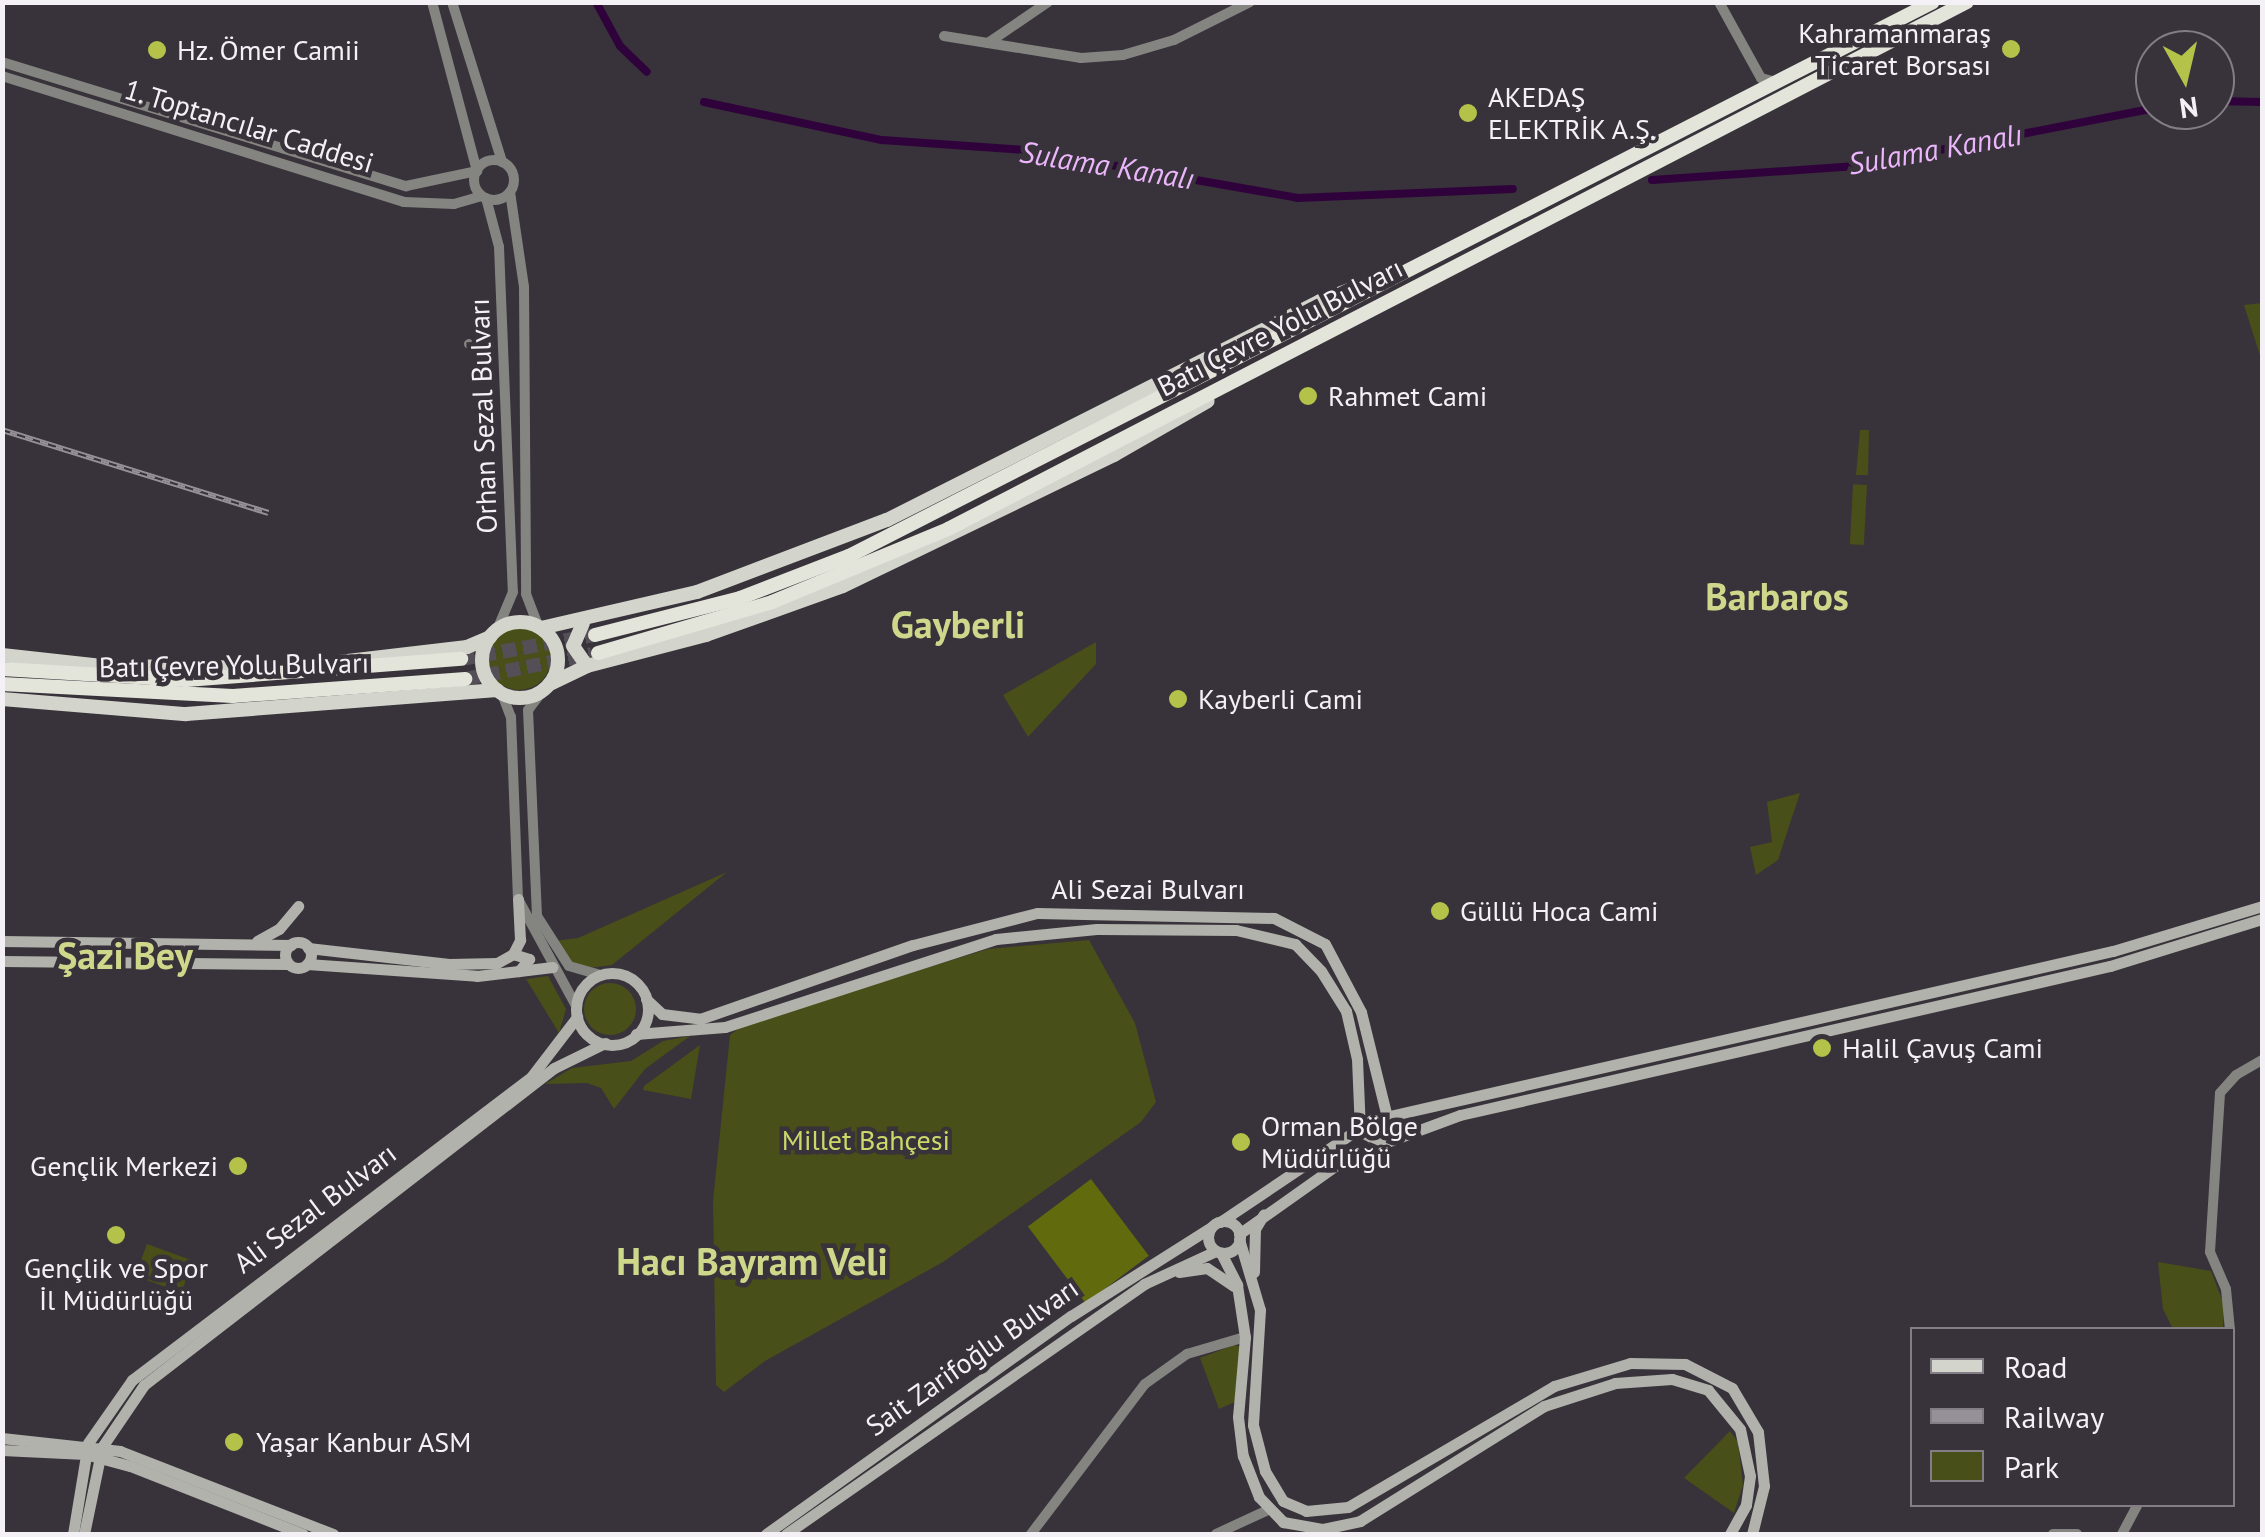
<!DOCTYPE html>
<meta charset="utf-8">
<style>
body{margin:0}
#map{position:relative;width:2265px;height:1537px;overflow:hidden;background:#38323a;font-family:"PT Sans",sans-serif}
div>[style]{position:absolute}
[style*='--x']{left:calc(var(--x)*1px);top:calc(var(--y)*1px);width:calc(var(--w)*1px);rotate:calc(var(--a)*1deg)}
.green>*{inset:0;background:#494f18;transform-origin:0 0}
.round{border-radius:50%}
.forest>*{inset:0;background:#626a0e;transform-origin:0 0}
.canal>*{height:8px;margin:-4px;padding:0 4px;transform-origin:4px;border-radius:4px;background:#30023c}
.trunk-tunnel>*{height:14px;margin-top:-7px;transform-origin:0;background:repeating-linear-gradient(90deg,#544f56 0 14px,transparent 0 21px)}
.tertiary>*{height:10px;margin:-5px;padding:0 5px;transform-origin:5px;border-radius:5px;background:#848580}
.tertiary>.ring{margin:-5px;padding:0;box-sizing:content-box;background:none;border:10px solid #848580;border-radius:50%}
.secondary>*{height:11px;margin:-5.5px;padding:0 5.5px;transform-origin:5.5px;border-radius:5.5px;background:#b1b2ab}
.secondary>.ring{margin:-5.5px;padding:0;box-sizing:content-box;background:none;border:11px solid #b1b2ab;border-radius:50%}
.primary>*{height:14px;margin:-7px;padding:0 7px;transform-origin:7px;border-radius:7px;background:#d3d5cc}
.primary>.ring{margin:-7px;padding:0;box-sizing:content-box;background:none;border:14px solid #d3d5cc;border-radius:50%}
.trunk>*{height:14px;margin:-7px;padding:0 7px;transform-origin:7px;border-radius:7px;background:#e3e5db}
.rail>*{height:6px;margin-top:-3px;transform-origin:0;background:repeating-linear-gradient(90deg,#38323a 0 8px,#969198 0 16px);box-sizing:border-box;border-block:2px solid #969198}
.dots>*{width:28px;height:28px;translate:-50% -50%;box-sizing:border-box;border:5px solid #38323a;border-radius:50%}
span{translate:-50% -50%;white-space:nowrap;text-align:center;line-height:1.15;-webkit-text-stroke:9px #38323a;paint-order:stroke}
.poi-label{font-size:28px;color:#f4f1f6}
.right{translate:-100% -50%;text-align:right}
.left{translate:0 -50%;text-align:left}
.street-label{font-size:28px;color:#f4f1f6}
.park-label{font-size:28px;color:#cbd969}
.water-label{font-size:30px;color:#ebb6fb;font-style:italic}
.district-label{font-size:38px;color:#cdd88b;font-weight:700}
.frame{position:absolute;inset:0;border:5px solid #f4f1f6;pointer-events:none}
.legend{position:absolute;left:1910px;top:1327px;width:325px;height:180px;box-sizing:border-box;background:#38323a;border:2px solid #837e85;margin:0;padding:12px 18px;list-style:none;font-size:30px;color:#f4f1f6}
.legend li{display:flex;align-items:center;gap:20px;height:50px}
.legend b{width:50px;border:2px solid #837e85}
.north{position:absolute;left:2135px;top:30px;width:100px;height:100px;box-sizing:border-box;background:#38323a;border:2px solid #837e85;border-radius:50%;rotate:172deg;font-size:28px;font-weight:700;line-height:40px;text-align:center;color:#f4f1f6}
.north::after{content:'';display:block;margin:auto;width:35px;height:45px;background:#b4c24a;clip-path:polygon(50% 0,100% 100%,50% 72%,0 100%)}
</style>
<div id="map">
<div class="green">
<i style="clip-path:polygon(2262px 303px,2262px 362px,2244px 305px)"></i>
<i style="clip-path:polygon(1860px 430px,1869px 430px,1868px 475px,1856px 475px)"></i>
<i style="left:1867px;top:485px;width:60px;height:14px;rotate:93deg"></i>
<i class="round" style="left:487px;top:626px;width:64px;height:64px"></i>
<i style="clip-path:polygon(1096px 642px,1096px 664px,1028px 737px,1003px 695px)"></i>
<i style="clip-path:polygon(1800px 793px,1778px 860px,1756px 875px,1750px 847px,1772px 842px,1767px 802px)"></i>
<i style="clip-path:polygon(727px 872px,612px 965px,589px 968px,567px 960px,555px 941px,578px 938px)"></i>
<i style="clip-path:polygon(1089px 940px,1135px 1023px,1156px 1102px,1141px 1122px,943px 1262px,765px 1361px,724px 1392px,716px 1385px,713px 1201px,730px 1035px,745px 1024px,988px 949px)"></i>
<i style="clip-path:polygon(548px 976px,566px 1009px,559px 1033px,526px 979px)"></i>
<i class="round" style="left:584px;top:983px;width:52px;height:52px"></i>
<i style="clip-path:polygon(690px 1036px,645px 1069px,614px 1109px,601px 1088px,587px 1083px,545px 1084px,572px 1068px,631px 1061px,663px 1041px)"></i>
<i style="clip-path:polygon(700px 1045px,691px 1099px,643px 1090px,644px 1086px)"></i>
<i style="left:147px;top:1244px;width:49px;height:34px;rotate:20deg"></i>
<i style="clip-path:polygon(2158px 1262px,2211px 1271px,2224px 1305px,2223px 1329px,2173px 1329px,2163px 1309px)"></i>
<i style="clip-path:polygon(1234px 1345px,1241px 1347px,1235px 1402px,1219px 1409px,1200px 1358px)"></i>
<i style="clip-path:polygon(1730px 1431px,1738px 1442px,1743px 1485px,1734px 1513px,1684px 1478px)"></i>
</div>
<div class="forest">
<i style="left:1091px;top:1179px;width:96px;height:79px;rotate:53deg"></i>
</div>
<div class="canal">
<i style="--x:596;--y:2;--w:50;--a:61.4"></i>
<i style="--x:620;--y:46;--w:37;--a:44"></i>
<i style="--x:2215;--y:101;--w:47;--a:1.2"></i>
<i style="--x:704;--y:102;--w:182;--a:12.1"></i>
<i style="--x:882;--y:140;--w:144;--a:4"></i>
<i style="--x:1026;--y:150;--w:276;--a:10"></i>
<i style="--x:1298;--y:198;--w:215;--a:-2.4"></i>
<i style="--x:1652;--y:180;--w:205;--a:-3.9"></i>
<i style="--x:1857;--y:166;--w:304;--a:-11"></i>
</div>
<div class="trunk-tunnel">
<i style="--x:461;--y:659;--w:136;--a:-10.2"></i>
<i style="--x:465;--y:679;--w:129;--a:-11.1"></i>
</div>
<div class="tertiary">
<i style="--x:452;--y:2;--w:168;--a:72.6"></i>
<i style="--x:1719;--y:2;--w:87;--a:61.1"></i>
<i style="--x:1761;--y:78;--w:16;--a:15"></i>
<i style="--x:944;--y:36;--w:139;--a:9.1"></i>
<i style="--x:1081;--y:58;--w:42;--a:-4.1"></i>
<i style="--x:1123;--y:55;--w:53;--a:-16.4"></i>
<i style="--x:1174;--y:40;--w:85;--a:-26.6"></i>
<i style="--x:988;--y:43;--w:73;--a:-34.3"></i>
<i style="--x:2;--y:62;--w:423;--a:17.1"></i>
<i style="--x:406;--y:186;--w:73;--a:-11.9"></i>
<i style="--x:477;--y:171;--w:175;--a:-104.9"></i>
<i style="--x:2;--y:76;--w:421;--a:17.4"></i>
<i style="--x:404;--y:202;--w:50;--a:2.3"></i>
<i style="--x:454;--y:204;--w:29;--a:-16"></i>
<i class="ring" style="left:474px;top:160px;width:30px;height:30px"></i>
<i style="--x:510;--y:192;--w:96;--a:81.6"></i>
<i style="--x:524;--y:287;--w:307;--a:89.6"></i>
<i style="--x:526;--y:594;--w:34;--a:69"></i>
<i style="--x:486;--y:198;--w:51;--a:75.1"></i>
<i style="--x:499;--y:247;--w:345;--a:87.7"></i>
<i style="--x:513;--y:592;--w:41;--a:112.8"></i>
<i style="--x:469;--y:344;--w:10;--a:29"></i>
<i style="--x:541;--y:693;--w:21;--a:127"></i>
<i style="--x:528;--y:710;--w:206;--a:87.5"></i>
<i style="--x:537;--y:916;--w:59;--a:57.4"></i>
<i style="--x:569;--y:966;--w:32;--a:16"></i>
<i style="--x:502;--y:694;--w:25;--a:69"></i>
<i style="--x:511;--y:717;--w:182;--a:87.8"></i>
<i style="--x:518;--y:899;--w:122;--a:61.5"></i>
<i style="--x:2230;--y:1330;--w:41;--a:-95.6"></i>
<i style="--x:2226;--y:1289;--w:40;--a:-113.4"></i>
<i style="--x:2210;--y:1252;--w:159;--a:-86.4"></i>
<i style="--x:2220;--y:1093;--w:24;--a:-48"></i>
<i style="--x:2236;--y:1075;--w:30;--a:-30"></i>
<i style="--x:1031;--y:1534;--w:188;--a:-52.8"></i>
<i style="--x:1145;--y:1384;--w:52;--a:-35.5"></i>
<i style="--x:1187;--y:1354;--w:60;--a:-16.3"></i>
<i style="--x:1216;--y:1534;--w:57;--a:-24.8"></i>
<i style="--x:2053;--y:1534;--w:24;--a:0"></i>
<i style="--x:2122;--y:1534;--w:34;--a:-62"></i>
</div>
<div class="secondary">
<i style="--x:2;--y:941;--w:289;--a:0.8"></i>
<i style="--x:257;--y:941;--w:25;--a:-29"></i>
<i style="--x:279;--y:929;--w:30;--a:-50"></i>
<i class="ring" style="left:285px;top:942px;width:15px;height:15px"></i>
<i style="--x:308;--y:948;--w:142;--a:6.5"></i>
<i style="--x:449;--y:964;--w:48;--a:-1.2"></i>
<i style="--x:497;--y:963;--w:18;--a:-29"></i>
<i style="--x:513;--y:954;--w:16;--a:-63"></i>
<i style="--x:520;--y:940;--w:41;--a:-92.8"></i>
<i style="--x:513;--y:954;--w:17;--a:17"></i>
<i style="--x:529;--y:959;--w:16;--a:130"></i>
<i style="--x:2;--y:961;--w:286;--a:0.6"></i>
<i style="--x:307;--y:964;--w:170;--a:4"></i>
<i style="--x:477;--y:976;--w:76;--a:-6.8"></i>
<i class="ring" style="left:576px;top:973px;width:61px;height:61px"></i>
<i style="--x:646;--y:999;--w:22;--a:43"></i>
<i style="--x:662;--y:1014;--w:38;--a:7"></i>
<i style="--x:700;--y:1019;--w:225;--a:-19.2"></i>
<i style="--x:913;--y:945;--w:128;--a:-14.5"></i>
<i style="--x:1037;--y:913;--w:237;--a:1.2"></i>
<i style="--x:1274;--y:918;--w:57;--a:27"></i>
<i style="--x:1325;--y:944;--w:77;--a:62.1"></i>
<i style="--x:1361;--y:1012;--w:116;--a:76.1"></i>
<i style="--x:1389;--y:1125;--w:19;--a:118"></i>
<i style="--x:636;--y:1034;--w:89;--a:-4.5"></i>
<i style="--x:725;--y:1027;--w:285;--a:-18"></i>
<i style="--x:996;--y:939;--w:101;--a:-5.7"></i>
<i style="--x:1097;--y:929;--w:139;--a:0.4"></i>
<i style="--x:1236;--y:930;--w:61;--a:13.3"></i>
<i style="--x:1295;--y:944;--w:37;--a:46"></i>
<i style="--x:1321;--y:971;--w:47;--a:58"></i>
<i style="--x:1346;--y:1011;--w:49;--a:77.1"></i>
<i style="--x:1357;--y:1059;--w:72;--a:87.6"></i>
<i style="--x:1360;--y:1131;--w:23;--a:29"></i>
<i class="ring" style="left:1208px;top:1221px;width:21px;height:21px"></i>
<i style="--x:1220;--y:1222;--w:183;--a:-33.9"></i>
<i style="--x:1372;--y:1120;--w:760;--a:-12.85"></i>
<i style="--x:2113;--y:951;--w:156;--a:-16.8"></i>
<i style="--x:1239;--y:1234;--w:135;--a:-35.3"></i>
<i style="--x:1349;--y:1156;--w:118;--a:-20.3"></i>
<i style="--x:1460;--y:1115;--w:667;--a:-12.91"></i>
<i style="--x:2110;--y:966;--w:159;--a:-17.2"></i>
<i style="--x:1239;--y:1239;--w:74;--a:73.5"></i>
<i style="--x:1260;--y:1310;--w:115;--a:93.5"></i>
<i style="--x:1253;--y:1425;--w:48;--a:75.4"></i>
<i style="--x:1265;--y:1471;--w:35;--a:59"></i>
<i style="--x:1283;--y:1501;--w:25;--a:23"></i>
<i style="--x:1306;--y:1511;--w:42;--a:-5.4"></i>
<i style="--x:1348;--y:1507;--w:239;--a:-30.4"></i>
<i style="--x:1554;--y:1386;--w:79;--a:-16.8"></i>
<i style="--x:1630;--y:1363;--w:55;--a:1"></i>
<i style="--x:1685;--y:1364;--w:53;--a:27.1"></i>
<i style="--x:1732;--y:1388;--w:51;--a:59.4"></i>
<i style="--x:1758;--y:1432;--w:54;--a:83.7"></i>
<i style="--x:1764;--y:1486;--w:49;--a:104"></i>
<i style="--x:1221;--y:1253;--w:36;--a:63"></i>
<i style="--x:1237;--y:1285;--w:53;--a:81.3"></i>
<i style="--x:1245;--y:1337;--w:80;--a:95"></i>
<i style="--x:1238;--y:1417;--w:39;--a:83"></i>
<i style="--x:1243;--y:1456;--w:44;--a:68.7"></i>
<i style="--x:1259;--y:1497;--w:35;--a:46"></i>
<i style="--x:1283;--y:1522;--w:41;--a:9.9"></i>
<i style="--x:1323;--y:1529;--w:38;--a:-12"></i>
<i style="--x:1360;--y:1521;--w:217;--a:-32"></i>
<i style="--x:1544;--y:1406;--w:75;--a:-17.9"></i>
<i style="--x:1615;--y:1383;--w:57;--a:-4"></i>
<i style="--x:1672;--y:1379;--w:38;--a:17"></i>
<i style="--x:1708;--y:1390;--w:50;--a:50.6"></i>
<i style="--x:1740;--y:1429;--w:48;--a:78"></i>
<i style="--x:1750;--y:1476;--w:29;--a:98"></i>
<i style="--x:1746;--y:1505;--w:33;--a:119"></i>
<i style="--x:1179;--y:1272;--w:28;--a:-8"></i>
<i style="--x:1207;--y:1268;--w:32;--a:34"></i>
<i style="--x:1254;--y:1272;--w:43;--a:-88.7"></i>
<i style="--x:1255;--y:1229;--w:17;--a:-59"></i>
<i style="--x:2;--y:1438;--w:119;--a:6.3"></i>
<i style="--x:120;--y:1451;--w:229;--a:21.3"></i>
<i style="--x:2;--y:1450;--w:83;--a:2.8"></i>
<i style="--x:85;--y:1454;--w:47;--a:14.9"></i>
<i style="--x:130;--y:1466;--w:186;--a:21.5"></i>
<i style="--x:73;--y:1534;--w:92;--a:-80.6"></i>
<i style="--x:88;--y:1443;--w:77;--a:-55.1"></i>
<i style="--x:132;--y:1380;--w:501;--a:-37.21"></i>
<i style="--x:531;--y:1077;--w:76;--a:-52.5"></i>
<i style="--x:84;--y:1534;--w:89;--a:-78.3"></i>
<i style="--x:102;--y:1447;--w:75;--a:-55.9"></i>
<i style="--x:144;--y:1385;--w:518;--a:-37.71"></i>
<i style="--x:554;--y:1068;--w:57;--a:-26.1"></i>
<i style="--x:766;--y:1534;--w:375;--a:-35.6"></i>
<i style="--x:1071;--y:1316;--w:166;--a:-32.4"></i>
<i style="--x:786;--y:1534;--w:437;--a:-34.9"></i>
<i style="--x:1144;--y:1284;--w:79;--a:-24.6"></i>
</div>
<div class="primary">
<i class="ring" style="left:482px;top:622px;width:62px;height:62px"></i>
<i style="--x:583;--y:623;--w:25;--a:113"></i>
<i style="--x:573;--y:646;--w:24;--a:55"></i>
<i style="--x:541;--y:628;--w:160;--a:-13"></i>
<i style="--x:697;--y:592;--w:203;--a:-20.8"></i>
<i style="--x:887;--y:520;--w:485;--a:-26.8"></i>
<i style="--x:1320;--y:301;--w:70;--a:-21"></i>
<i style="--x:2;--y:655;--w:103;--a:6.2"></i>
<i style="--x:104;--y:666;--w:169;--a:0.7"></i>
<i style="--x:339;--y:662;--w:129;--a:-6.7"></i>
<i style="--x:467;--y:647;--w:25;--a:-23"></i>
<i style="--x:550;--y:684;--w:41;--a:-25.9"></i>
<i style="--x:587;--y:666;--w:123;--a:-14.6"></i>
<i style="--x:706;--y:635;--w:145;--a:-19.7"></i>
<i style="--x:843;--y:586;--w:301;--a:-25.8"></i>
<i style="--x:1114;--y:455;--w:108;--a:-29.9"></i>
<i style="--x:2;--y:699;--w:185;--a:4.7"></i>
<i style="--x:186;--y:714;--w:312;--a:-4.4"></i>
</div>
<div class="trunk">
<i style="--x:595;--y:635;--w:150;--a:-14.3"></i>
<i style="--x:740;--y:598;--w:117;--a:-21.1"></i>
<i style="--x:849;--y:556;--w:1217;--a:-27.07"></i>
<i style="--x:598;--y:653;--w:181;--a:-16.3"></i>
<i style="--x:772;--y:602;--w:191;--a:-22.5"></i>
<i style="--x:948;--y:529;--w:1147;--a:-27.35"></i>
<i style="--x:2;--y:669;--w:184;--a:3.4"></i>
<i style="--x:186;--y:680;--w:276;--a:-4.4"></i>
<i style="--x:2;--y:684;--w:231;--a:3"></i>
<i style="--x:233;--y:696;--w:233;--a:-4.2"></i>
</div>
<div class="rail">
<i style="--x:2;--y:430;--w:279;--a:17.3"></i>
</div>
<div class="dots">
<i style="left:2011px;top:49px;background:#b4c24a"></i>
<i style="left:157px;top:50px;background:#b4c24a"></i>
<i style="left:1468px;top:113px;background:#b4c24a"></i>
<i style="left:1308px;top:396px;background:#b4c24a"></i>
<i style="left:1178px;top:699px;background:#b4c24a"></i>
<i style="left:1440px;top:911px;background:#b4c24a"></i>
<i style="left:1822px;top:1048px;background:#b4c24a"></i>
<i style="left:1241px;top:1142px;background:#b4c24a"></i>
<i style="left:238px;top:1166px;background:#b4c24a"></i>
<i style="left:116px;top:1235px;background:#b4c24a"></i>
<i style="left:234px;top:1442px;background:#b4c24a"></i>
</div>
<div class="poi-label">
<span class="right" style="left:1991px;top:49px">Kahramanmaraş<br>Ticaret Borsası</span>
<span class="left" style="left:177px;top:50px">Hz. Ömer Camii</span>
<span class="left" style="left:1488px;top:113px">AKEDAŞ<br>ELEKTRİK A.Ş.</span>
<span class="left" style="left:1328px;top:396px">Rahmet Cami</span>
<span class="left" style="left:1198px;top:699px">Kayberli Cami</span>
<span class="left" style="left:1460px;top:911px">Güllü Hoca Cami</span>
<span class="left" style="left:1842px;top:1048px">Halil Çavuş Cami</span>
<span class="left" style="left:1261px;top:1142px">Orman Bölge<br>Müdürlüğü</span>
<span class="right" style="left:218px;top:1166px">Gençlik Merkezi</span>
<span style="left:116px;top:1284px">Gençlik ve Spor<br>İl Müdürlüğü</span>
<span class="left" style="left:256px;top:1442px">Yaşar Kanbur ASM</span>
</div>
<div class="street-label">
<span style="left:249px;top:126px;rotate:17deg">1. Toptancılar Caddesi</span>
<span style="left:1280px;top:327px;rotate:-27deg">Batı Çevre Yolu Bulvarı</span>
<span style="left:483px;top:416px;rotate:-92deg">Orhan Sezal Bulvarı</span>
<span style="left:234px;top:665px;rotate:-1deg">Batı Çevre Yolu Bulvarı</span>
<span style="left:1148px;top:889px">Ali Sezai Bulvarı</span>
<span style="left:315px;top:1208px;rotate:-37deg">Ali Sezal Bulvarı</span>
<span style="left:972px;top:1357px;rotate:-35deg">Sait Zarifoğlu Bulvarı</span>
</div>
<div class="park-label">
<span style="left:866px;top:1140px">Millet Bahçesi</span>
</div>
<div class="water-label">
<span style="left:1935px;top:149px;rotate:-10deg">Sulama Kanalı</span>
<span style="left:1107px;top:165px;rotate:9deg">Sulama Kanalı</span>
</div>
<div class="district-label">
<span style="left:1777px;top:596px">Barbaros</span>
<span style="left:958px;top:624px">Gayberli</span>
<span style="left:125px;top:955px">Şazi Bey</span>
<span style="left:752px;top:1261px">Hacı Bayram Veli</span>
</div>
<div class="frame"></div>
<ul class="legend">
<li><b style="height:12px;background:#d3d5cc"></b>Road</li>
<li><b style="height:12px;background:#969198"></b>Railway</li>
<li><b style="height:28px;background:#494f18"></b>Park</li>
</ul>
<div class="north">N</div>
</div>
